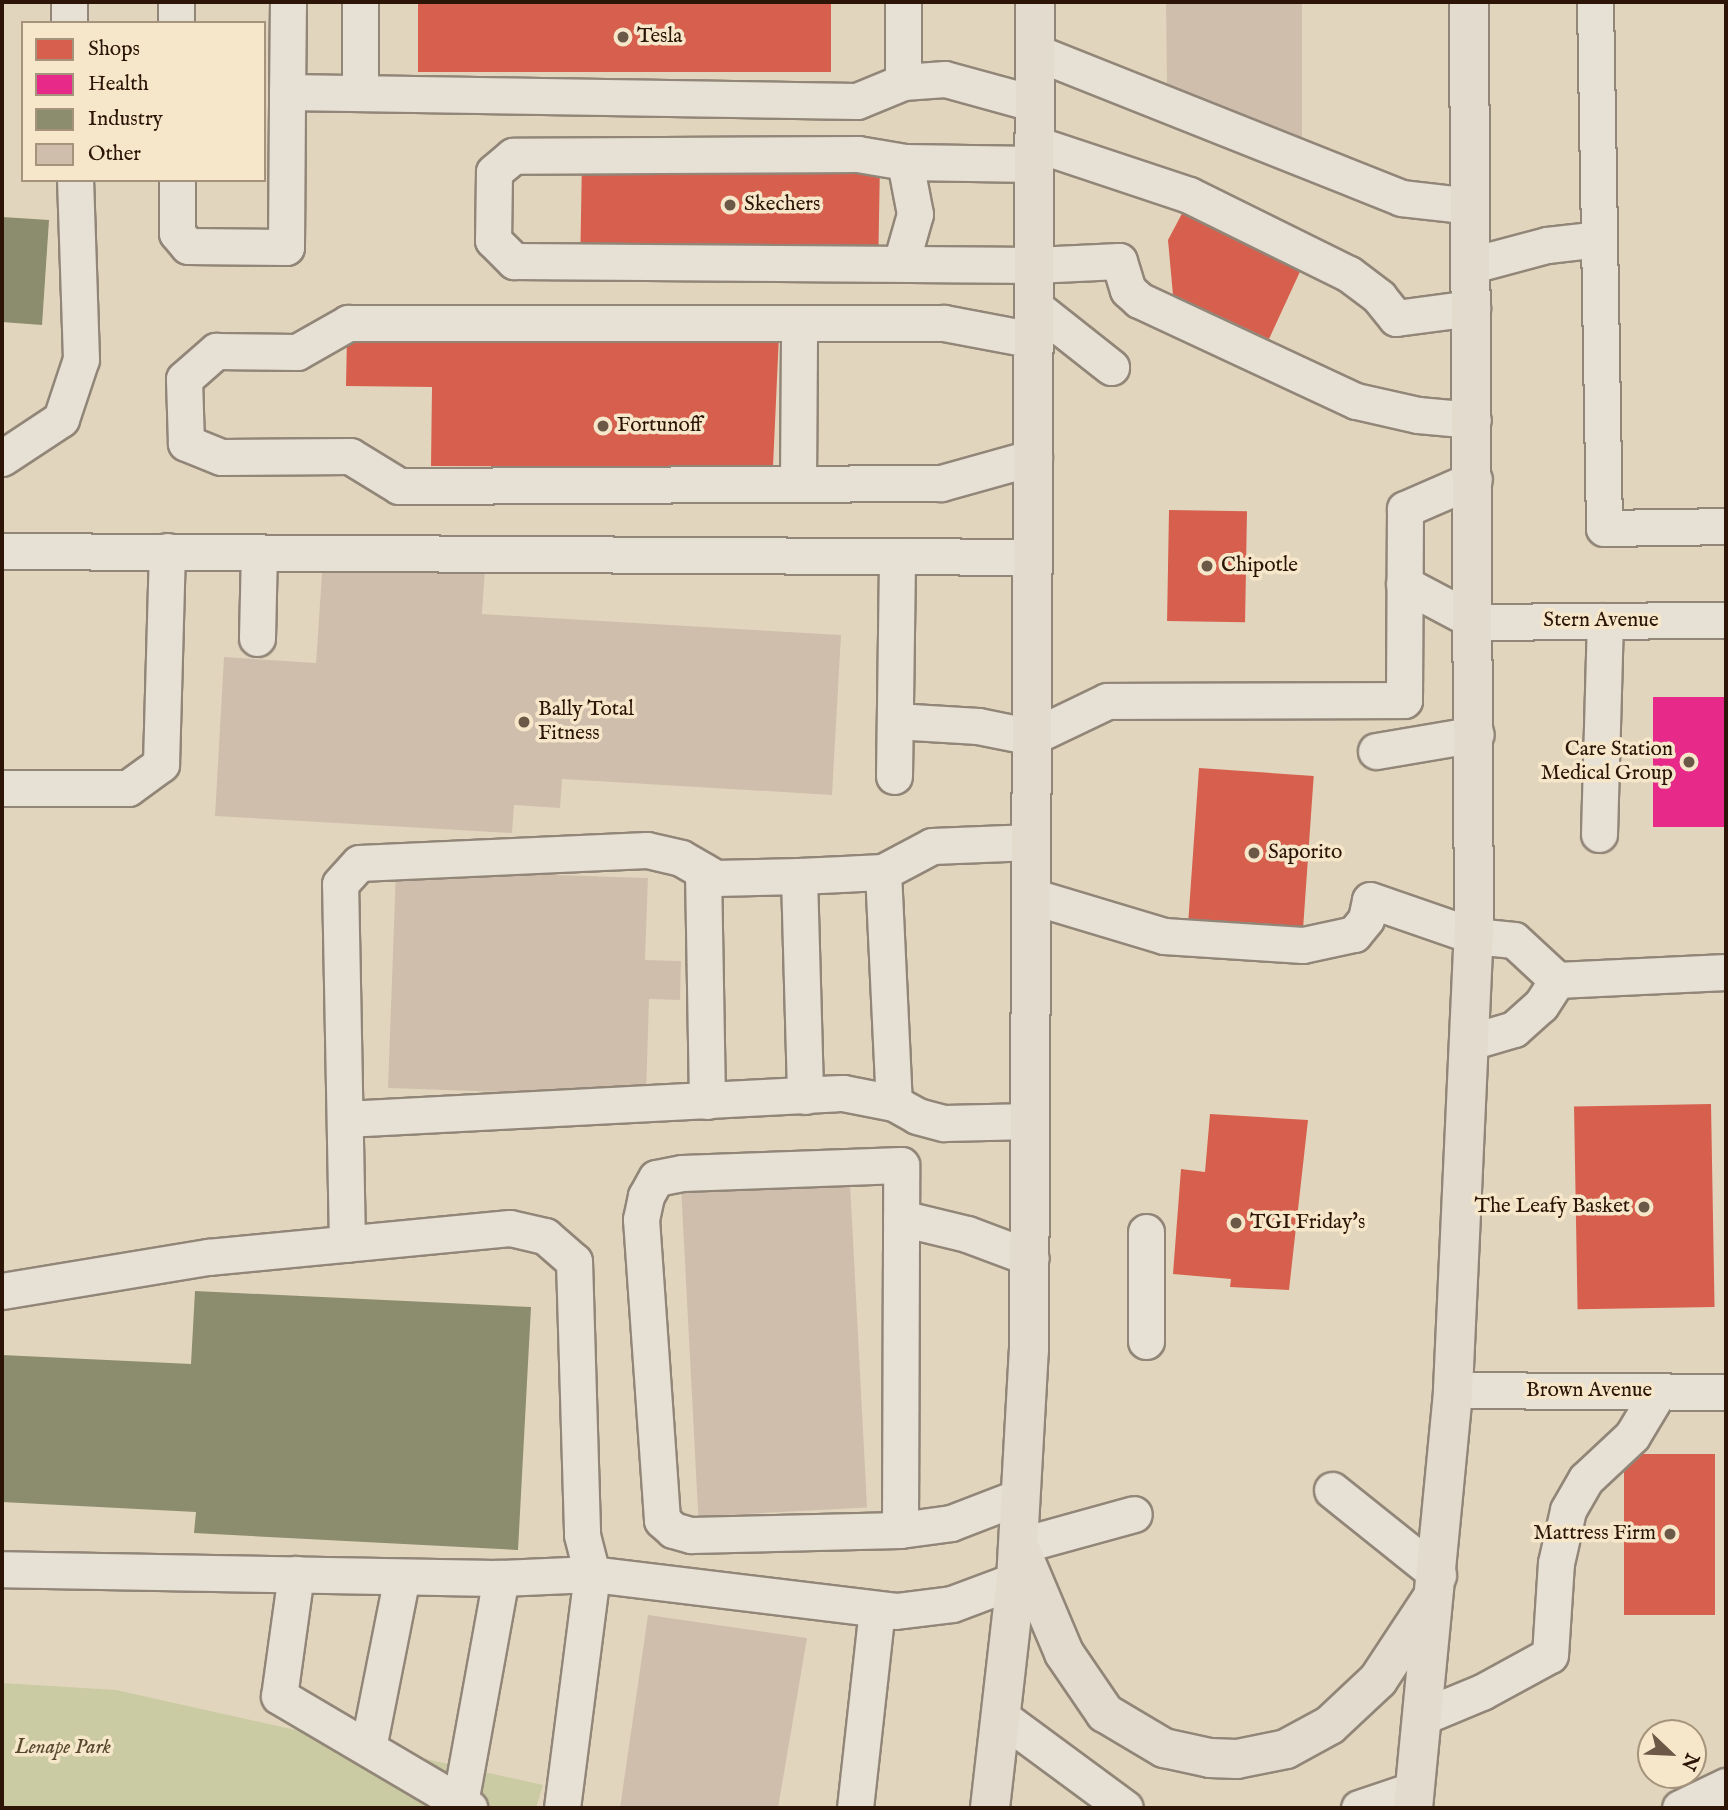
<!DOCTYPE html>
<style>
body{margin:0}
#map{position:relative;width:1728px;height:1810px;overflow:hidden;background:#e2d5bd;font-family:"IM FELL English",serif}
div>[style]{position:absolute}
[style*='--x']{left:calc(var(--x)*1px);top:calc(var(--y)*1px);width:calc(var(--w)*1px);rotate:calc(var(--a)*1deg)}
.green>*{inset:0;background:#cacaa3}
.shops>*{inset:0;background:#d6604d;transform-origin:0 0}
.health>*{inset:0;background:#e7298a;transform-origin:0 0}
.industry>*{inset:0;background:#8c8c6e}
.building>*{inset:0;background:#d0bead;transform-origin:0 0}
.roads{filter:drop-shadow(2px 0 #918678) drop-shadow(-2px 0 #918678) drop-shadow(0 2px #918678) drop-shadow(0 -2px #918678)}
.minor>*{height:35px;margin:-17.5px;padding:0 17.5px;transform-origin:17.5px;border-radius:17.5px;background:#e7e0d4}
.highway>*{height:38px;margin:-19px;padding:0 19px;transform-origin:19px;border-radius:19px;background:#e3dbcd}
.dots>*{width:19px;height:19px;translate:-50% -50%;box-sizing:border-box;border:4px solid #f6e7ca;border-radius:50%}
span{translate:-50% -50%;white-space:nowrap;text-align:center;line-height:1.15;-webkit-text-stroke:7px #f6e7ca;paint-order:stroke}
.poi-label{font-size:21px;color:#2c1406}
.left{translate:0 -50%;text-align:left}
.right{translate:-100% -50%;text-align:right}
.street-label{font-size:21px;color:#2c1406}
.park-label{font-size:21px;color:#55482f;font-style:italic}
.frame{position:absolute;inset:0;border:4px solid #2c1406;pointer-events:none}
.legend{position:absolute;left:21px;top:21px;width:245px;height:161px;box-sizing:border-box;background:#f6e7ca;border:2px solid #a5937c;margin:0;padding:9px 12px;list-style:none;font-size:21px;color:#2c1406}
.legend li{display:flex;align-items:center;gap:14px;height:35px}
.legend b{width:35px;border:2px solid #a5937c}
.north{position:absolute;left:1637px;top:1719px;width:70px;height:70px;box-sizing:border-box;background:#f6e7ca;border:2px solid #a5937c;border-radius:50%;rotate:113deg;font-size:19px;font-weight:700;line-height:28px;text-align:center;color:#2c1406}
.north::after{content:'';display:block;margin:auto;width:24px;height:32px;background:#6c5846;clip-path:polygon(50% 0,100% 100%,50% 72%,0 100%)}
</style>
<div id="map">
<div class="green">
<i style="clip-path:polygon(2px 1683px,116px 1690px,543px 1785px,536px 1808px,2px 1808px)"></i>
</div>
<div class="shops">
<i style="left:418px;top:2px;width:413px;height:70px"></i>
<i style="left:880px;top:162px;width:88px;height:298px;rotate:91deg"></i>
<i style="clip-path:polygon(1186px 206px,1304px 263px,1269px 339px,1173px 295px,1168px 240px)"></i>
<i style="clip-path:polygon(347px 334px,779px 335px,773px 467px,431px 466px,432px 387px,346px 386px)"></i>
<i style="left:1169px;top:510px;width:78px;height:111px;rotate:1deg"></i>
<i style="left:1199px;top:768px;width:115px;height:160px;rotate:4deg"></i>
<i style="left:1711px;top:1104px;width:203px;height:137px;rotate:89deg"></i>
<i style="clip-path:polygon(1210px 1114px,1308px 1120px,1289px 1290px,1230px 1287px,1231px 1279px,1173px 1274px,1181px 1169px,1205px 1172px)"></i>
<i style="left:1624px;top:1454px;width:91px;height:161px"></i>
</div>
<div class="health">
<i style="left:1653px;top:697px;width:73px;height:130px"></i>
</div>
<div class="industry">
<i style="clip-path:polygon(2px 217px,49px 220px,42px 325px,2px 322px)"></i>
<i style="clip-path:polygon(195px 1291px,531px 1307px,518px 1550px,194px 1533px,196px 1512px,2px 1502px,2px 1355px,191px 1364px)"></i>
</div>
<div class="building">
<i style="clip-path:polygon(1166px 2px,1302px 2px,1302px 140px,1167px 87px)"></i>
<i style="clip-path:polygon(323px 559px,485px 569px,482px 614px,841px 635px,832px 795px,562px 779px,560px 808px,514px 805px,512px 833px,215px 816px,224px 657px,316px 663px)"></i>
<i style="clip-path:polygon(396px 870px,648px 878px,645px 960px,681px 961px,680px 1000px,649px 999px,646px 1097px,388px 1088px)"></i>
<i style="left:850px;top:1182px;width:326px;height:169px;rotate:87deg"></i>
<i style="clip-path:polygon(648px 1615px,807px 1638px,778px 1808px,620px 1808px)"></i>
</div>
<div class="roads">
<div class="minor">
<i style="--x:69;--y:2;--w:21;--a:90"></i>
<i style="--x:176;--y:2;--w:21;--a:90"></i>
<i style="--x:288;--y:2;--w:90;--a:90.6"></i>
<i style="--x:287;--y:92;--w:570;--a:0.9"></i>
<i style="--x:857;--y:101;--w:50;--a:-22.4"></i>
<i style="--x:903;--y:82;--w:80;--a:-90"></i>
<i style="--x:360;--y:2;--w:89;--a:90"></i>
<i style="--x:1595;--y:2;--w:526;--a:89.02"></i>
<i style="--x:1604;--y:528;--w:122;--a:-0.9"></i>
<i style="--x:1035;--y:52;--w:394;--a:21.7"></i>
<i style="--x:1401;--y:198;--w:70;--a:6.5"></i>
<i style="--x:903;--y:82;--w:42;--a:-4.1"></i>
<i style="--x:945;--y:79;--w:94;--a:15.4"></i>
<i style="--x:1036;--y:144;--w:161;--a:18.4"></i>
<i style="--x:1189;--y:195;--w:178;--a:26.3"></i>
<i style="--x:1349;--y:274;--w:38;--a:37"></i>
<i style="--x:1379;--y:297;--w:27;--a:51"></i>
<i style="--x:1396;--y:318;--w:77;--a:-7.5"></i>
<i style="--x:1035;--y:164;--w:130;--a:-179.1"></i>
<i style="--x:905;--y:162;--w:48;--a:-170.3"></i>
<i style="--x:858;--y:154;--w:345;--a:179.7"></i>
<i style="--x:513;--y:156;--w:25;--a:140"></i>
<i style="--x:494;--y:172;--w:68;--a:90.8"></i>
<i style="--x:493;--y:240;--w:30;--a:45"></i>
<i style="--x:514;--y:261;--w:520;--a:0.44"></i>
<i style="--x:1034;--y:265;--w:85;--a:-2.7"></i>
<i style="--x:1119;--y:261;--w:30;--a:73"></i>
<i style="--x:1128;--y:290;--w:15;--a:42"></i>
<i style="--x:1139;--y:300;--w:239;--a:25"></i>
<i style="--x:1356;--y:401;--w:64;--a:12.7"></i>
<i style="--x:1418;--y:415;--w:55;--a:5.2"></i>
<i style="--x:177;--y:180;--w:53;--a:90"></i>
<i style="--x:177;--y:233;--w:17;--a:50"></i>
<i style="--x:188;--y:246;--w:98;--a:0.6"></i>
<i style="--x:286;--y:247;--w:155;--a:-89.6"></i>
<i style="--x:901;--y:263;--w:51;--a:-74.1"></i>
<i style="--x:915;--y:214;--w:53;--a:-100.9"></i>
<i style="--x:1472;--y:265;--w:78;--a:-14.9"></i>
<i style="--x:1547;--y:245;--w:52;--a:-6.6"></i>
<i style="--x:1035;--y:307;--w:97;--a:38.3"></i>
<i style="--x:1034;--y:457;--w:97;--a:164.4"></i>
<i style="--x:941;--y:483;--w:542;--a:179.68"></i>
<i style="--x:399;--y:486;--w:57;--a:-148.5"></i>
<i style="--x:350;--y:456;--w:129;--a:179.6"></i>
<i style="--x:221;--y:457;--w:38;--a:-158"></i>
<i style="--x:186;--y:443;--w:64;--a:-91.8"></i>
<i style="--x:184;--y:379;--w:43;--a:-41.2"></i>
<i style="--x:216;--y:351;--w:81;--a:0.7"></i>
<i style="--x:297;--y:352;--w:59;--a:-29.6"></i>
<i style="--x:348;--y:323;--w:596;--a:0"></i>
<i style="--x:944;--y:323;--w:92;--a:10.7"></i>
<i style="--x:2;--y:458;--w:71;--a:-33.5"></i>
<i style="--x:61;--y:419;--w:63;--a:-71.6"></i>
<i style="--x:81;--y:359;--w:179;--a:-91.9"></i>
<i style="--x:798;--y:483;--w:160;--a:-89.6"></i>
<i style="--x:2;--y:551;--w:1031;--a:0.33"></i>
<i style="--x:1404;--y:584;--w:81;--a:27.8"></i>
<i style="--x:1476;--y:622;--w:250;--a:-0.5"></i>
<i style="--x:257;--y:638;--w:85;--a:-88.7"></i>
<i style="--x:895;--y:721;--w:83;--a:3.4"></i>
<i style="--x:978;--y:726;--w:55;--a:11.5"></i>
<i style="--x:1032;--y:737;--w:83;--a:-25.6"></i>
<i style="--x:1107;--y:701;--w:297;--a:-0.2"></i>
<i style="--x:1404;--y:700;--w:191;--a:-89.7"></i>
<i style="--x:1405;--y:509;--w:75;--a:-23.5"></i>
<i style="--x:1376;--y:751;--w:101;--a:-9.6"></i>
<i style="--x:894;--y:776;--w:220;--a:-89.2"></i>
<i style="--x:2;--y:788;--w:126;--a:0"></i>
<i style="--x:128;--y:788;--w:41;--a:-36"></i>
<i style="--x:161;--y:764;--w:213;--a:-88.4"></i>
<i style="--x:1599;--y:834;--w:213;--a:-88.4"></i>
<i style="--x:703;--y:871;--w:230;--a:89"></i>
<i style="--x:883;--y:872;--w:231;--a:87.3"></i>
<i style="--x:799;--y:876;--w:220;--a:88.4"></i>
<i style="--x:1031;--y:896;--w:139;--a:16.7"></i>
<i style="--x:1164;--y:936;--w:139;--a:3.7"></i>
<i style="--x:1303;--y:945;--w:52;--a:-12.2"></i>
<i style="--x:1354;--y:934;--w:19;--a:-51"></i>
<i style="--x:1366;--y:919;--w:19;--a:-78"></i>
<i style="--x:1370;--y:900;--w:110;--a:19.1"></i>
<i style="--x:1474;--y:936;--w:40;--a:5.7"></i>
<i style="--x:1514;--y:940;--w:59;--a:42.9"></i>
<i style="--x:1557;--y:980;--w:169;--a:-2.7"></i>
<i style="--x:1470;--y:1042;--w:46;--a:-16.5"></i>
<i style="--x:1514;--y:1029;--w:36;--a:-42"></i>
<i style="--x:1541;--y:1005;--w:30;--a:-57"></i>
<i style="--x:345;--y:1119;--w:499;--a:-3"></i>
<i style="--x:843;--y:1093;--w:52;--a:11.1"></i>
<i style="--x:894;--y:1103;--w:26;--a:29"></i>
<i style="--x:917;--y:1116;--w:28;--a:15"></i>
<i style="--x:944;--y:1123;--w:87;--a:-1.3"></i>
<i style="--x:901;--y:1218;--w:68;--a:13.6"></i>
<i style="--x:967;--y:1234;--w:68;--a:20.6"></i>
<i style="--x:347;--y:1244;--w:360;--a:-91.1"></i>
<i style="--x:340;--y:884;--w:28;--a:-48"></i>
<i style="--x:359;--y:863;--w:288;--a:-2.6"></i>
<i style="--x:647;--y:850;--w:35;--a:13"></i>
<i style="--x:681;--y:858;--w:39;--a:30"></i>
<i style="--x:715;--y:878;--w:84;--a:-1.4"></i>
<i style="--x:799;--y:876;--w:84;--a:-2.7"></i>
<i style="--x:883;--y:872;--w:55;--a:-28"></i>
<i style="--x:932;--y:846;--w:100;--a:-2.3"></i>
<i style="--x:2;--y:1291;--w:209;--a:-9.4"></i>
<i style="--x:208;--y:1257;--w:303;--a:-5.5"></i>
<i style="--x:510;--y:1228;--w:36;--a:13"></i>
<i style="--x:545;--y:1236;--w:38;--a:41"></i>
<i style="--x:574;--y:1261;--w:274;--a:88.3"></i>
<i style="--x:582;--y:1535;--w:40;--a:75.6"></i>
<i style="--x:592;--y:1574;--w:91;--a:177.5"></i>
<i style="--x:501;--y:1578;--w:499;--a:-179"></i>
<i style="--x:1146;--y:1341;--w:109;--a:-90"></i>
<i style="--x:1453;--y:1390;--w:273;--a:0.4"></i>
<i style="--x:1332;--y:1490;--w:136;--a:38.7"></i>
<i style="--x:900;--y:1530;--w:365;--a:-89.8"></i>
<i style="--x:901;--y:1165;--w:219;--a:177.9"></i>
<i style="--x:682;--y:1173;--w:26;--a:169"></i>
<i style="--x:656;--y:1178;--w:21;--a:119"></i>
<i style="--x:646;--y:1196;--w:24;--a:102"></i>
<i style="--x:641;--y:1219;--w:302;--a:86"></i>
<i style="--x:662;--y:1520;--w:15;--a:42"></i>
<i style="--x:673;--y:1530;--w:19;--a:16"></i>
<i style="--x:691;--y:1535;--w:209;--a:-1.4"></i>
<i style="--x:900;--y:1530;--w:51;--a:-7.8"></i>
<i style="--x:951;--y:1523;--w:75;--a:-21.1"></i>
<i style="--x:1018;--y:1546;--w:120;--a:-15.4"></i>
<i style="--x:296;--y:1574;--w:123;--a:97.9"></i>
<i style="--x:279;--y:1696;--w:221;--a:30.5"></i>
<i style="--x:1000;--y:1716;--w:155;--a:36.4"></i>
<i style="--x:1424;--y:1716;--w:63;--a:-22.5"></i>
<i style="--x:1482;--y:1692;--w:77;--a:-28.6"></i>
<i style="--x:1550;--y:1655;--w:92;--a:-86.3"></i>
<i style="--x:1556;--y:1563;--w:54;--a:-77.2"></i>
<i style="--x:1568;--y:1510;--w:36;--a:-60"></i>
<i style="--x:1586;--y:1479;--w:63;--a:-43.1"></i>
<i style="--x:1632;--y:1436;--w:52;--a:-59"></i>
<i style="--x:368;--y:1748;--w:174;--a:-78.8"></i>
<i style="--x:460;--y:1803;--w:229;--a:-79.7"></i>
<i style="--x:562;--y:1808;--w:236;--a:-82.7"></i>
<i style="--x:592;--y:1574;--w:306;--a:6.9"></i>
<i style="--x:896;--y:1611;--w:56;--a:-7.1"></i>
<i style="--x:952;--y:1604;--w:68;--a:-20.6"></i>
<i style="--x:855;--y:1808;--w:199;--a:-83.7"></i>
<i style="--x:1359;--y:1808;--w:59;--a:-18.7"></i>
<i style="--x:1680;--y:1808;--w:51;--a:-25.6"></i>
</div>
<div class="highway">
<i style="--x:1021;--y:1551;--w:111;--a:67.1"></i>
<i style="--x:1064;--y:1653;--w:73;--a:55.7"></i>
<i style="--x:1105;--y:1713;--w:69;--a:30.7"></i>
<i style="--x:1164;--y:1748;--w:47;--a:12.3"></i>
<i style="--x:1210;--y:1758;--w:27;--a:2"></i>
<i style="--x:1237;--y:1759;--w:50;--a:-11.5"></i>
<i style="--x:1286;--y:1749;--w:50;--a:-28.6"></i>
<i style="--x:1330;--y:1725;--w:66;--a:-43.2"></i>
<i style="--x:1378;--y:1680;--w:95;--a:-56.6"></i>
<i style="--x:990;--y:1808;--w:229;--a:-83.5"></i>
<i style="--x:1016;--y:1580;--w:230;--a:-86.8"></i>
<i style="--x:1029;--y:1350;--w:1348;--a:-89.74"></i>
<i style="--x:1413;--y:1808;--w:420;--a:-84.5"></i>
<i style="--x:1453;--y:1390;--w:454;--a:-87.4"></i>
<i style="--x:1474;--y:936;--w:934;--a:-90.31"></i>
</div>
</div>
<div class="dots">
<i style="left:623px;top:37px;background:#6c5846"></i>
<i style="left:730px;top:205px;background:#6c5846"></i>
<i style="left:603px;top:426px;background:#6c5846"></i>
<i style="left:1207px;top:566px;background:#6c5846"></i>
<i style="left:524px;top:722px;background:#6c5846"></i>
<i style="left:1689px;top:762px;background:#6c5846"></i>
<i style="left:1254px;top:853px;background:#6c5846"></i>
<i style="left:1644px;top:1207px;background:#6c5846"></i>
<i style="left:1236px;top:1223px;background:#6c5846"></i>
<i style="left:1670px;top:1534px;background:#6c5846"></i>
</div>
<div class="poi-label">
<span class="left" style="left:637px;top:37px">Tesla</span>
<span class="left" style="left:744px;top:205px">Skechers</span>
<span class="left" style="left:617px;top:426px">Fortunoff</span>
<span class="left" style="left:1221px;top:566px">Chipotle</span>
<span class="left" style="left:538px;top:722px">Bally Total<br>Fitness</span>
<span class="right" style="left:1673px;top:762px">Care Station<br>Medical Group</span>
<span class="left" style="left:1268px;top:853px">Saporito</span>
<span class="right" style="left:1630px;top:1207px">The Leafy Basket</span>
<span class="left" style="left:1250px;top:1223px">TGI Friday's</span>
<span class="right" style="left:1656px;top:1534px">Mattress Firm</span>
</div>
<div class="street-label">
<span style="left:1601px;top:621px">Stern Avenue</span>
<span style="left:1589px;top:1391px">Brown Avenue</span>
</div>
<div class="park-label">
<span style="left:63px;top:1748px">Lenape Park</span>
</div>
<div class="frame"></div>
<ul class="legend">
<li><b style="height:19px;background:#d6604d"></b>Shops</li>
<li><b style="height:19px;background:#e7298a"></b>Health</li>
<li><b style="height:19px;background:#8c8c6e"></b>Industry</li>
<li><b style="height:19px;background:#d0bead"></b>Other</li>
</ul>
<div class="north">N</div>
</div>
